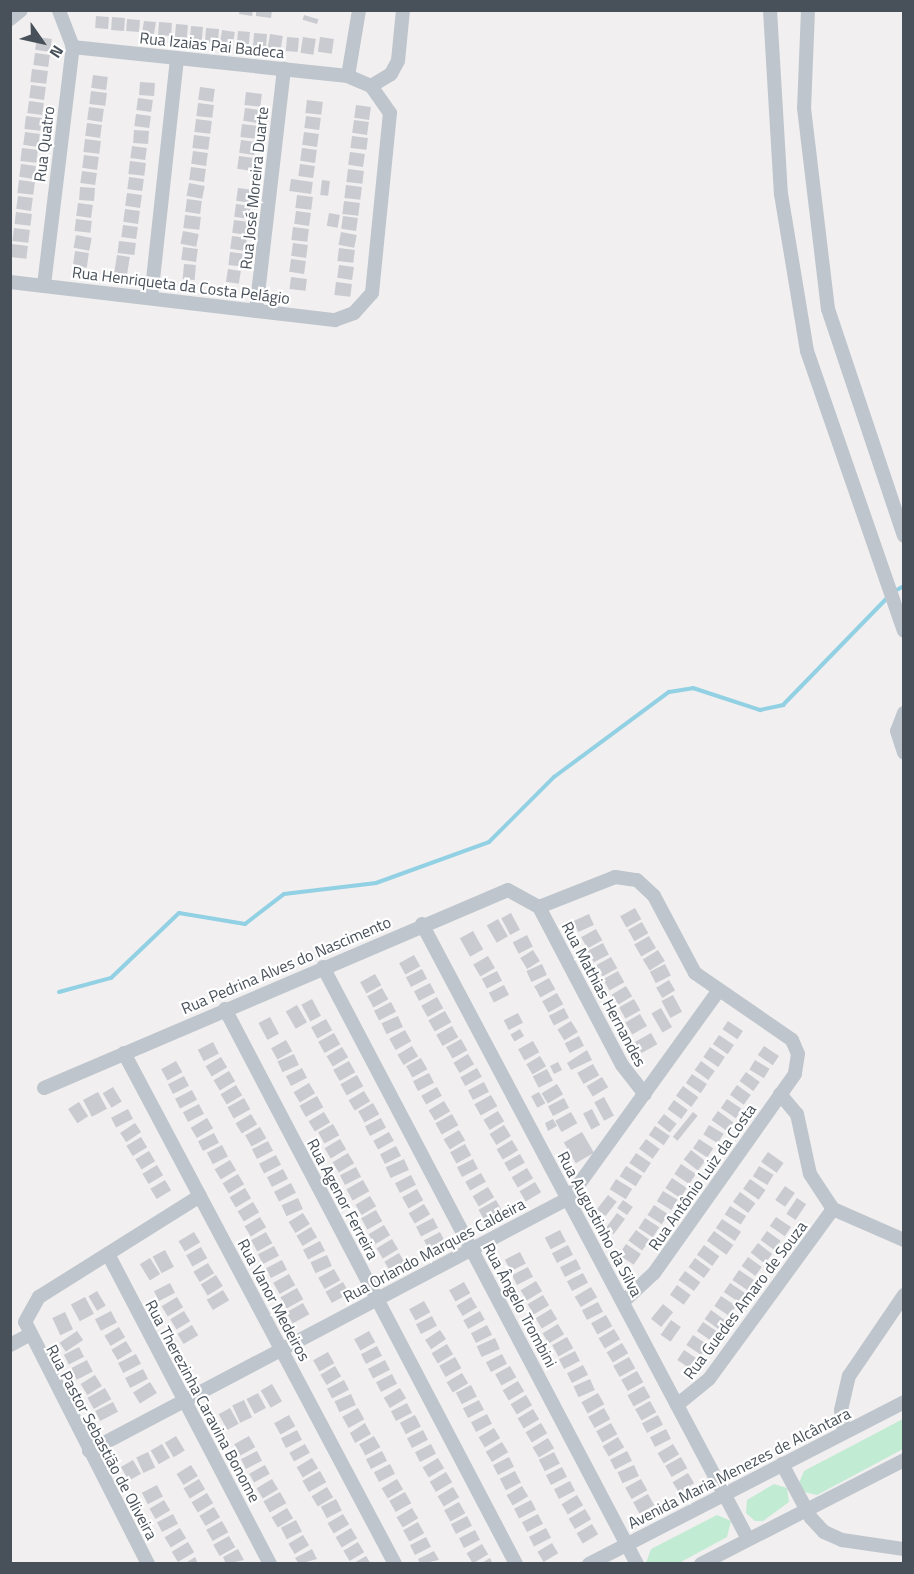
<!DOCTYPE html>
<meta charset="utf-8">
<style>
body{margin:0}
#map{position:relative;width:914px;height:1574px;overflow:hidden;background:#f1efef;font-family:"Titillium Web",sans-serif}
div>[style]{position:absolute}
[style*='--x']{left:calc(var(--x)*1px);top:calc(var(--y)*1px);width:calc(var(--w)*1px);rotate:calc(var(--a)*1deg)}
.green>*{inset:0;background:#c1ebd2}
.stream>*{height:4px;margin:-2px;padding:0 2px;transform-origin:2px;border-radius:2px;background:#92d0e4}
.building>*{inset:0;background:#c9cbd1;transform-origin:0 0}
.minor>*{height:14px;margin:-7px;padding:0 7px;transform-origin:7px;border-radius:7px;background:#bec5cc}
span{translate:-50% -50%;white-space:nowrap;text-align:center;line-height:1.15;-webkit-text-stroke:4.5px #fff;paint-order:stroke}
.street-label{font-size:16px;color:#48515a}
.frame{position:absolute;inset:0;border:12px solid #48515a;pointer-events:none}
.north{position:absolute;left:12px;top:12px;width:60px;height:60px;-webkit-text-stroke:4px #fff;paint-order:stroke;rotate:124deg;font-size:16px;font-weight:700;line-height:24px;text-align:center;color:#48515a}
.north::after{content:'';display:block;margin:auto;width:21px;height:27px;background:#48515a;clip-path:polygon(50% 0,100% 100%,50% 72%,0 100%)}
</style>
<div id="map">
<div class="green">
<i style="clip-path:polygon(903px 1419px,903px 1449px,817px 1495px,804px 1492px,799px 1483px,804px 1471px)"></i>
<i style="clip-path:polygon(774px 1484px,787px 1488px,789px 1502px,763px 1521px,755px 1521px,746px 1513px,747px 1500px)"></i>
<i style="clip-path:polygon(717px 1515px,731px 1521px,727px 1537px,679px 1563px,646px 1563px,651px 1549px)"></i>
</div>
<div class="stream">
<i style="--x:893;--y:592;--w:13;--a:-29"></i>
<i style="--x:59;--y:992;--w:54;--a:-15.1"></i>
<i style="--x:111;--y:978;--w:94;--a:-43.7"></i>
<i style="--x:179;--y:913;--w:67;--a:9.5"></i>
<i style="--x:245;--y:924;--w:49;--a:-37.6"></i>
<i style="--x:284;--y:894;--w:93;--a:-6.8"></i>
<i style="--x:376;--y:883;--w:120;--a:-19.9"></i>
<i style="--x:489;--y:842;--w:92;--a:-45"></i>
<i style="--x:554;--y:777;--w:143;--a:-36.5"></i>
<i style="--x:669;--y:692;--w:24;--a:-9"></i>
<i style="--x:693;--y:688;--w:71;--a:18.2"></i>
<i style="--x:760;--y:710;--w:24;--a:-12"></i>
<i style="--x:783;--y:705;--w:151;--a:-45.8"></i>
</div>
<div class="building">
<i style="clip-path:polygon(240px 10px,253px 10px,252px 16px,239px 14px)"></i>
<i style="clip-path:polygon(256px 10px,272px 10px,271px 18px,256px 16px)"></i>
<i style="left:304px;top:15px;width:15px;height:5px;rotate:16deg"></i>
<i style="left:96px;top:16px;width:13px;height:12px;rotate:4deg"></i>
<i style="left:112px;top:17px;width:13px;height:13px;rotate:4deg"></i>
<i style="left:127px;top:19px;width:13px;height:12px;rotate:4deg"></i>
<i style="clip-path:polygon(144px 21px,156px 22px,154px 34px,142px 33px)"></i>
<i style="left:159px;top:22px;width:13px;height:13px;rotate:4deg"></i>
<i style="left:176px;top:24px;width:12px;height:13px;rotate:5deg"></i>
<i style="left:191px;top:26px;width:12px;height:13px;rotate:5deg"></i>
<i style="left:206px;top:28px;width:13px;height:14px;rotate:4deg"></i>
<i style="left:222px;top:30px;width:13px;height:13px;rotate:9deg"></i>
<i style="left:238px;top:31px;width:12px;height:14px;rotate:5deg"></i>
<i style="left:254px;top:33px;width:13px;height:14px;rotate:4deg"></i>
<i style="left:270px;top:34px;width:13px;height:15px;rotate:9deg"></i>
<i style="left:37px;top:37px;width:15px;height:13px;rotate:8deg"></i>
<i style="left:287px;top:37px;width:12px;height:14px;rotate:5deg"></i>
<i style="left:303px;top:37px;width:13px;height:16px;rotate:9deg"></i>
<i style="left:320px;top:37px;width:14px;height:15px;rotate:8deg"></i>
<i style="left:35px;top:53px;width:15px;height:12px;rotate:8deg"></i>
<i style="left:32px;top:69px;width:16px;height:13px;rotate:7deg"></i>
<i style="left:93px;top:75px;width:15px;height:13px;rotate:8deg"></i>
<i style="left:140px;top:82px;width:15px;height:13px;rotate:4deg"></i>
<i style="left:31px;top:85px;width:15px;height:13px;rotate:8deg"></i>
<i style="left:200px;top:87px;width:15px;height:13px;rotate:8deg"></i>
<i style="left:91px;top:91px;width:16px;height:13px;rotate:7deg"></i>
<i style="left:246px;top:92px;width:16px;height:13px;rotate:7deg"></i>
<i style="left:138px;top:98px;width:15px;height:12px;rotate:8deg"></i>
<i style="left:307px;top:100px;width:16px;height:13px;rotate:7deg"></i>
<i style="left:29px;top:101px;width:15px;height:12px;rotate:8deg"></i>
<i style="left:198px;top:103px;width:16px;height:13px;rotate:7deg"></i>
<i style="left:356px;top:105px;width:15px;height:13px;rotate:8deg"></i>
<i style="left:89px;top:107px;width:15px;height:13px;rotate:8deg"></i>
<i style="left:245px;top:108px;width:15px;height:13px;rotate:8deg"></i>
<i style="left:136px;top:114px;width:15px;height:12px;rotate:8deg"></i>
<i style="left:26px;top:116px;width:16px;height:13px;rotate:7deg"></i>
<i style="left:306px;top:116px;width:15px;height:12px;rotate:8deg"></i>
<i style="left:196px;top:119px;width:16px;height:13px;rotate:7deg"></i>
<i style="left:354px;top:120px;width:15px;height:13px;rotate:8deg"></i>
<i style="left:87px;top:123px;width:15px;height:13px;rotate:8deg"></i>
<i style="left:242px;top:124px;width:16px;height:13px;rotate:7deg"></i>
<i style="left:134px;top:130px;width:15px;height:13px;rotate:4deg"></i>
<i style="left:25px;top:132px;width:15px;height:13px;rotate:8deg"></i>
<i style="left:304px;top:132px;width:15px;height:13px;rotate:8deg"></i>
<i style="left:194px;top:135px;width:16px;height:13px;rotate:7deg"></i>
<i style="left:352px;top:136px;width:16px;height:12px;rotate:7deg"></i>
<i style="left:85px;top:139px;width:16px;height:13px;rotate:7deg"></i>
<i style="left:241px;top:140px;width:15px;height:13px;rotate:8deg"></i>
<i style="left:132px;top:146px;width:15px;height:12px;rotate:8deg"></i>
<i style="left:22px;top:148px;width:16px;height:13px;rotate:7deg"></i>
<i style="left:302px;top:148px;width:15px;height:13px;rotate:8deg"></i>
<i style="left:193px;top:151px;width:15px;height:13px;rotate:8deg"></i>
<i style="left:350px;top:152px;width:15px;height:13px;rotate:8deg"></i>
<i style="left:84px;top:155px;width:15px;height:13px;rotate:8deg"></i>
<i style="left:239px;top:156px;width:15px;height:13px;rotate:8deg"></i>
<i style="left:130px;top:161px;width:16px;height:13px;rotate:7deg"></i>
<i style="left:21px;top:164px;width:15px;height:13px;rotate:8deg"></i>
<i style="left:300px;top:164px;width:15px;height:12px;rotate:8deg"></i>
<i style="left:191px;top:167px;width:15px;height:13px;rotate:8deg"></i>
<i style="left:348px;top:169px;width:16px;height:13px;rotate:7deg"></i>
<i style="left:82px;top:171px;width:15px;height:12px;rotate:8deg"></i>
<i style="left:129px;top:177px;width:15px;height:12px;rotate:8deg"></i>
<i style="left:291px;top:179px;width:22px;height:12px;rotate:8deg"></i>
<i style="left:19px;top:180px;width:16px;height:13px;rotate:7deg"></i>
<i style="left:322px;top:180px;width:8px;height:15px;rotate:7deg"></i>
<i style="left:189px;top:183px;width:16px;height:13px;rotate:11deg"></i>
<i style="left:346px;top:185px;width:16px;height:13px;rotate:7deg"></i>
<i style="left:80px;top:187px;width:15px;height:13px;rotate:4deg"></i>
<i style="left:238px;top:188px;width:15px;height:13px;rotate:8deg"></i>
<i style="left:127px;top:193px;width:15px;height:13px;rotate:8deg"></i>
<i style="left:297px;top:195px;width:16px;height:13px;rotate:7deg"></i>
<i style="left:18px;top:196px;width:15px;height:13px;rotate:8deg"></i>
<i style="left:187px;top:199px;width:15px;height:13px;rotate:8deg"></i>
<i style="left:344px;top:201px;width:16px;height:13px;rotate:7deg"></i>
<i style="left:78px;top:203px;width:15px;height:13px;rotate:8deg"></i>
<i style="left:236px;top:204px;width:15px;height:13px;rotate:8deg"></i>
<i style="left:125px;top:209px;width:15px;height:13px;rotate:8deg"></i>
<i style="left:296px;top:211px;width:15px;height:13px;rotate:8deg"></i>
<i style="left:16px;top:212px;width:16px;height:12px;rotate:7deg"></i>
<i style="left:329px;top:213px;width:11px;height:13px;rotate:10deg"></i>
<i style="left:185px;top:215px;width:16px;height:13px;rotate:7deg"></i>
<i style="left:343px;top:216px;width:15px;height:13px;rotate:8deg"></i>
<i style="left:76px;top:219px;width:16px;height:12px;rotate:7deg"></i>
<i style="left:234px;top:220px;width:15px;height:13px;rotate:8deg"></i>
<i style="left:123px;top:225px;width:15px;height:12px;rotate:8deg"></i>
<i style="left:293px;top:227px;width:16px;height:13px;rotate:7deg"></i>
<i style="left:14px;top:228px;width:16px;height:13px;rotate:7deg"></i>
<i style="left:183px;top:231px;width:16px;height:13px;rotate:11deg"></i>
<i style="left:341px;top:232px;width:16px;height:13px;rotate:11deg"></i>
<i style="left:76px;top:235px;width:16px;height:13px;rotate:11deg"></i>
<i style="left:232px;top:236px;width:15px;height:13px;rotate:8deg"></i>
<i style="left:119px;top:241px;width:17px;height:12px;rotate:7deg"></i>
<i style="left:293px;top:243px;width:15px;height:13px;rotate:8deg"></i>
<i style="left:12px;top:244px;width:16px;height:13px;rotate:7deg"></i>
<i style="left:183px;top:247px;width:15px;height:13px;rotate:8deg"></i>
<i style="left:339px;top:248px;width:16px;height:13px;rotate:7deg"></i>
<i style="left:75px;top:251px;width:14px;height:15px;rotate:8deg"></i>
<i style="left:230px;top:252px;width:16px;height:13px;rotate:7deg"></i>
<i style="left:117px;top:255px;width:13px;height:18px;rotate:9deg"></i>
<i style="left:291px;top:259px;width:15px;height:13px;rotate:8deg"></i>
<i style="left:184px;top:264px;width:12px;height:15px;rotate:5deg"></i>
<i style="left:339px;top:265px;width:15px;height:13px;rotate:8deg"></i>
<i style="left:228px;top:269px;width:13px;height:13px;rotate:9deg"></i>
<i style="left:291px;top:277px;width:16px;height:12px;rotate:7deg"></i>
<i style="left:336px;top:282px;width:16px;height:13px;rotate:7deg"></i>
<i style="left:635px;top:908px;width:13px;height:17px;rotate:61deg"></i>
<i style="left:511px;top:913px;width:19px;height:11px;rotate:62deg"></i>
<i style="left:589px;top:914px;width:12px;height:17px;rotate:66deg"></i>
<i style="left:498px;top:919px;width:20px;height:13px;rotate:60deg"></i>
<i style="left:642px;top:922px;width:13px;height:16px;rotate:61deg"></i>
<i style="left:596px;top:929px;width:13px;height:17px;rotate:61deg"></i>
<i style="left:473px;top:931px;width:21px;height:15px;rotate:61deg"></i>
<i style="left:527px;top:935px;width:13px;height:16px;rotate:63deg"></i>
<i style="left:649px;top:936px;width:14px;height:17px;rotate:60deg"></i>
<i style="left:603px;top:943px;width:13px;height:17px;rotate:63deg"></i>
<i style="left:533px;top:950px;width:13px;height:15px;rotate:58deg"></i>
<i style="left:658px;top:950px;width:13px;height:18px;rotate:58deg"></i>
<i style="left:414px;top:955px;width:13px;height:17px;rotate:61deg"></i>
<i style="left:488px;top:956px;width:14px;height:17px;rotate:60deg"></i>
<i style="left:611px;top:957px;width:13px;height:17px;rotate:61deg"></i>
<i style="left:542px;top:964px;width:12px;height:17px;rotate:66deg"></i>
<i style="left:665px;top:964px;width:13px;height:17px;rotate:63deg"></i>
<i style="left:422px;top:969px;width:11px;height:18px;rotate:63deg"></i>
<i style="left:497px;top:971px;width:11px;height:17px;rotate:63deg"></i>
<i style="left:618px;top:971px;width:13px;height:17px;rotate:61deg"></i>
<i style="left:375px;top:974px;width:13px;height:17px;rotate:61deg"></i>
<i style="left:549px;top:978px;width:13px;height:17px;rotate:61deg"></i>
<i style="left:669px;top:980px;width:12px;height:15px;rotate:59deg"></i>
<i style="left:430px;top:983px;width:11px;height:18px;rotate:63deg"></i>
<i style="left:504px;top:985px;width:11px;height:17px;rotate:63deg"></i>
<i style="left:626px;top:986px;width:12px;height:17px;rotate:59deg"></i>
<i style="left:382px;top:988px;width:13px;height:17px;rotate:61deg"></i>
<i style="left:557px;top:993px;width:13px;height:17px;rotate:61deg"></i>
<i style="left:673px;top:995px;width:19px;height:13px;rotate:62deg"></i>
<i style="left:437px;top:997px;width:13px;height:18px;rotate:61deg"></i>
<i style="left:312px;top:999px;width:19px;height:12px;rotate:62deg"></i>
<i style="left:634px;top:999px;width:13px;height:17px;rotate:61deg"></i>
<i style="left:391px;top:1002px;width:11px;height:19px;rotate:63deg"></i>
<i style="left:297px;top:1005px;width:20px;height:13px;rotate:60deg"></i>
<i style="left:564px;top:1008px;width:11px;height:17px;rotate:63deg"></i>
<i style="left:661px;top:1008px;width:22px;height:11px;rotate:60deg"></i>
<i style="left:445px;top:1011px;width:13px;height:19px;rotate:61deg"></i>
<i style="left:518px;top:1013px;width:11px;height:16px;rotate:63deg"></i>
<i style="left:640px;top:1014px;width:14px;height:17px;rotate:60deg"></i>
<i style="left:398px;top:1016px;width:12px;height:18px;rotate:66deg"></i>
<i style="left:270px;top:1017px;width:19px;height:13px;rotate:62deg"></i>
<i style="left:326px;top:1019px;width:13px;height:17px;rotate:61deg"></i>
<i style="left:571px;top:1021px;width:13px;height:16px;rotate:58deg"></i>
<i style="left:728px;top:1021px;width:18px;height:10px;rotate:34deg"></i>
<i style="left:452px;top:1026px;width:13px;height:18px;rotate:61deg"></i>
<i style="left:520px;top:1029px;width:8px;height:11px;rotate:60deg"></i>
<i style="left:405px;top:1030px;width:13px;height:18px;rotate:61deg"></i>
<i style="left:334px;top:1033px;width:13px;height:18px;rotate:61deg"></i>
<i style="left:651px;top:1033px;width:13px;height:18px;rotate:61deg"></i>
<i style="left:719px;top:1035px;width:18px;height:11px;rotate:34deg"></i>
<i style="left:579px;top:1036px;width:11px;height:16px;rotate:63deg"></i>
<i style="left:461px;top:1039px;width:13px;height:17px;rotate:61deg"></i>
<i style="left:286px;top:1040px;width:13px;height:17px;rotate:61deg"></i>
<i style="left:533px;top:1041px;width:13px;height:17px;rotate:61deg"></i>
<i style="left:213px;top:1042px;width:13px;height:17px;rotate:63deg"></i>
<i style="left:412px;top:1046px;width:12px;height:17px;rotate:59deg"></i>
<i style="left:764px;top:1046px;width:18px;height:11px;rotate:34deg"></i>
<i style="left:342px;top:1047px;width:12px;height:18px;rotate:59deg"></i>
<i style="left:710px;top:1047px;width:18px;height:12px;rotate:34deg"></i>
<i style="clip-path:polygon(587px 1050px,592px 1060px,571px 1070px,567px 1063px)"></i>
<i style="left:294px;top:1054px;width:12px;height:18px;rotate:66deg"></i>
<i style="left:468px;top:1054px;width:12px;height:17px;rotate:59deg"></i>
<i style="left:540px;top:1056px;width:12px;height:16px;rotate:59deg"></i>
<i style="left:221px;top:1057px;width:12px;height:18px;rotate:59deg"></i>
<i style="left:421px;top:1058px;width:13px;height:17px;rotate:61deg"></i>
<i style="left:755px;top:1060px;width:17px;height:11px;rotate:31deg"></i>
<i style="left:176px;top:1061px;width:13px;height:17px;rotate:61deg"></i>
<i style="left:349px;top:1061px;width:13px;height:18px;rotate:61deg"></i>
<i style="left:701px;top:1061px;width:17px;height:11px;rotate:36deg"></i>
<i style="left:558px;top:1062px;width:9px;height:9px;rotate:63deg"></i>
<i style="left:593px;top:1064px;width:13px;height:18px;rotate:61deg"></i>
<i style="left:302px;top:1068px;width:11px;height:18px;rotate:63deg"></i>
<i style="left:477px;top:1068px;width:10px;height:19px;rotate:61deg"></i>
<i style="left:547px;top:1069px;width:13px;height:16px;rotate:63deg"></i>
<i style="left:229px;top:1071px;width:12px;height:18px;rotate:59deg"></i>
<i style="left:746px;top:1072px;width:17px;height:11px;rotate:36deg"></i>
<i style="left:429px;top:1073px;width:11px;height:18px;rotate:63deg"></i>
<i style="left:692px;top:1074px;width:18px;height:11px;rotate:34deg"></i>
<i style="left:357px;top:1075px;width:13px;height:19px;rotate:61deg"></i>
<i style="left:184px;top:1076px;width:11px;height:18px;rotate:63deg"></i>
<i style="left:602px;top:1077px;width:12px;height:18px;rotate:59deg"></i>
<i style="left:484px;top:1082px;width:11px;height:18px;rotate:63deg"></i>
<i style="left:309px;top:1083px;width:12px;height:18px;rotate:59deg"></i>
<i style="left:557px;top:1084px;width:12px;height:18px;rotate:59deg"></i>
<i style="left:236px;top:1085px;width:12px;height:18px;rotate:59deg"></i>
<i style="left:737px;top:1085px;width:17px;height:12px;rotate:36deg"></i>
<i style="left:683px;top:1086px;width:19px;height:12px;rotate:36deg"></i>
<i style="left:113px;top:1087px;width:17px;height:12px;rotate:59deg"></i>
<i style="left:437px;top:1087px;width:10px;height:18px;rotate:61deg"></i>
<i style="left:192px;top:1090px;width:11px;height:19px;rotate:63deg"></i>
<i style="left:364px;top:1091px;width:12px;height:18px;rotate:59deg"></i>
<i style="left:98px;top:1092px;width:19px;height:17px;rotate:62deg"></i>
<i style="left:539px;top:1092px;width:13px;height:9px;rotate:61deg"></i>
<i style="left:491px;top:1095px;width:13px;height:19px;rotate:61deg"></i>
<i style="left:317px;top:1096px;width:13px;height:20px;rotate:61deg"></i>
<i style="left:604px;top:1097px;width:21px;height:11px;rotate:62deg"></i>
<i style="left:244px;top:1098px;width:13px;height:19px;rotate:61deg"></i>
<i style="left:564px;top:1098px;width:11px;height:18px;rotate:63deg"></i>
<i style="left:727px;top:1099px;width:18px;height:11px;rotate:34deg"></i>
<i style="left:674px;top:1100px;width:17px;height:11px;rotate:36deg"></i>
<i style="left:444px;top:1101px;width:12px;height:18px;rotate:59deg"></i>
<i style="left:79px;top:1102px;width:17px;height:13px;rotate:57deg"></i>
<i style="left:373px;top:1103px;width:13px;height:17px;rotate:61deg"></i>
<i style="left:199px;top:1104px;width:11px;height:18px;rotate:63deg"></i>
<i style="left:128px;top:1109px;width:11px;height:19px;rotate:63deg"></i>
<i style="left:592px;top:1109px;width:18px;height:10px;rotate:63deg"></i>
<i style="left:498px;top:1111px;width:12px;height:17px;rotate:59deg"></i>
<i style="left:718px;top:1111px;width:19px;height:11px;rotate:36deg"></i>
<i style="left:324px;top:1112px;width:12px;height:18px;rotate:59deg"></i>
<i style="left:571px;top:1112px;width:13px;height:18px;rotate:61deg"></i>
<i style="left:693px;top:1112px;width:6px;height:32px;rotate:39deg"></i>
<i style="left:251px;top:1114px;width:12px;height:18px;rotate:59deg"></i>
<i style="left:452px;top:1114px;width:13px;height:19px;rotate:61deg"></i>
<i style="left:664px;top:1114px;width:16px;height:11px;rotate:38deg"></i>
<i style="left:207px;top:1118px;width:12px;height:19px;rotate:59deg"></i>
<i style="left:381px;top:1118px;width:11px;height:18px;rotate:63deg"></i>
<i style="clip-path:polygon(553px 1119px,557px 1126px,548px 1131px,545px 1123px)"></i>
<i style="left:135px;top:1123px;width:11px;height:18px;rotate:56deg"></i>
<i style="left:333px;top:1124px;width:13px;height:17px;rotate:61deg"></i>
<i style="left:504px;top:1125px;width:13px;height:17px;rotate:58deg"></i>
<i style="left:709px;top:1125px;width:17px;height:11px;rotate:31deg"></i>
<i style="left:655px;top:1126px;width:18px;height:11px;rotate:34deg"></i>
<i style="left:260px;top:1127px;width:13px;height:17px;rotate:61deg"></i>
<i style="left:459px;top:1130px;width:12px;height:18px;rotate:59deg"></i>
<i style="left:389px;top:1132px;width:10px;height:18px;rotate:61deg"></i>
<i style="left:582px;top:1132px;width:24px;height:21px;rotate:60deg"></i>
<i style="left:214px;top:1133px;width:11px;height:18px;rotate:63deg"></i>
<i style="left:141px;top:1137px;width:12px;height:17px;rotate:59deg"></i>
<i style="left:340px;top:1139px;width:12px;height:18px;rotate:59deg"></i>
<i style="left:646px;top:1139px;width:17px;height:12px;rotate:36deg"></i>
<i style="left:699px;top:1139px;width:17px;height:11px;rotate:33deg"></i>
<i style="left:512px;top:1140px;width:12px;height:18px;rotate:59deg"></i>
<i style="left:268px;top:1141px;width:11px;height:18px;rotate:63deg"></i>
<i style="left:465px;top:1144px;width:13px;height:17px;rotate:61deg"></i>
<i style="left:222px;top:1145px;width:13px;height:17px;rotate:63deg"></i>
<i style="left:396px;top:1146px;width:11px;height:18px;rotate:63deg"></i>
<i style="left:691px;top:1150px;width:18px;height:12px;rotate:38deg"></i>
<i style="left:149px;top:1151px;width:12px;height:16px;rotate:59deg"></i>
<i style="left:768px;top:1152px;width:19px;height:12px;rotate:35deg"></i>
<i style="left:348px;top:1153px;width:12px;height:18px;rotate:59deg"></i>
<i style="left:636px;top:1153px;width:18px;height:12px;rotate:34deg"></i>
<i style="left:520px;top:1154px;width:10px;height:18px;rotate:61deg"></i>
<i style="left:276px;top:1155px;width:11px;height:19px;rotate:63deg"></i>
<i style="left:404px;top:1159px;width:12px;height:20px;rotate:66deg"></i>
<i style="left:473px;top:1159px;width:11px;height:18px;rotate:63deg"></i>
<i style="left:230px;top:1160px;width:12px;height:18px;rotate:59deg"></i>
<i style="left:681px;top:1164px;width:18px;height:12px;rotate:34deg"></i>
<i style="left:157px;top:1165px;width:12px;height:17px;rotate:59deg"></i>
<i style="left:626px;top:1166px;width:19px;height:12px;rotate:32deg"></i>
<i style="left:759px;top:1166px;width:17px;height:12px;rotate:31deg"></i>
<i style="left:356px;top:1167px;width:11px;height:18px;rotate:63deg"></i>
<i style="left:527px;top:1168px;width:12px;height:18px;rotate:59deg"></i>
<i style="left:283px;top:1169px;width:11px;height:18px;rotate:63deg"></i>
<i style="left:481px;top:1173px;width:10px;height:18px;rotate:61deg"></i>
<i style="left:238px;top:1174px;width:12px;height:18px;rotate:59deg"></i>
<i style="left:411px;top:1175px;width:11px;height:18px;rotate:63deg"></i>
<i style="left:672px;top:1178px;width:18px;height:12px;rotate:34deg"></i>
<i style="left:616px;top:1179px;width:19px;height:12px;rotate:32deg"></i>
<i style="left:750px;top:1179px;width:19px;height:12px;rotate:35deg"></i>
<i style="left:165px;top:1180px;width:12px;height:17px;rotate:59deg"></i>
<i style="left:363px;top:1180px;width:13px;height:19px;rotate:61deg"></i>
<i style="left:535px;top:1182px;width:12px;height:18px;rotate:59deg"></i>
<i style="left:291px;top:1183px;width:11px;height:19px;rotate:63deg"></i>
<i style="left:785px;top:1186px;width:12px;height:17px;rotate:35deg"></i>
<i style="left:488px;top:1187px;width:12px;height:18px;rotate:59deg"></i>
<i style="left:245px;top:1188px;width:12px;height:18px;rotate:59deg"></i>
<i style="left:417px;top:1189px;width:13px;height:17px;rotate:61deg"></i>
<i style="left:663px;top:1191px;width:17px;height:12px;rotate:31deg"></i>
<i style="left:740px;top:1192px;width:19px;height:12px;rotate:36deg"></i>
<i style="left:608px;top:1195px;width:11px;height:18px;rotate:38deg"></i>
<i style="left:370px;top:1196px;width:12px;height:17px;rotate:59deg"></i>
<i style="left:298px;top:1198px;width:12px;height:18px;rotate:66deg"></i>
<i style="left:797px;top:1198px;width:11px;height:19px;rotate:34deg"></i>
<i style="left:496px;top:1200px;width:13px;height:20px;rotate:61deg"></i>
<i style="left:623px;top:1200px;width:12px;height:10px;rotate:35deg"></i>
<i style="left:253px;top:1202px;width:12px;height:18px;rotate:59deg"></i>
<i style="left:424px;top:1204px;width:12px;height:18px;rotate:59deg"></i>
<i style="left:654px;top:1205px;width:17px;height:12px;rotate:33deg"></i>
<i style="left:730px;top:1206px;width:19px;height:10px;rotate:32deg"></i>
<i style="left:376px;top:1210px;width:13px;height:17px;rotate:61deg"></i>
<i style="left:303px;top:1213px;width:13px;height:17px;rotate:58deg"></i>
<i style="left:617px;top:1213px;width:10px;height:19px;rotate:37deg"></i>
<i style="left:260px;top:1217px;width:12px;height:18px;rotate:59deg"></i>
<i style="left:776px;top:1217px;width:18px;height:11px;rotate:34deg"></i>
<i style="left:433px;top:1218px;width:11px;height:19px;rotate:63deg"></i>
<i style="left:645px;top:1218px;width:17px;height:12px;rotate:33deg"></i>
<i style="left:722px;top:1219px;width:23px;height:11px;rotate:34deg"></i>
<i style="left:384px;top:1225px;width:12px;height:18px;rotate:59deg"></i>
<i style="left:311px;top:1227px;width:12px;height:17px;rotate:59deg"></i>
<i style="left:560px;top:1230px;width:13px;height:17px;rotate:63deg"></i>
<i style="left:636px;top:1230px;width:17px;height:13px;rotate:36deg"></i>
<i style="left:714px;top:1231px;width:24px;height:12px;rotate:36deg"></i>
<i style="left:767px;top:1231px;width:17px;height:11px;rotate:36deg"></i>
<i style="left:194px;top:1232px;width:12px;height:18px;rotate:59deg"></i>
<i style="left:266px;top:1232px;width:13px;height:17px;rotate:61deg"></i>
<i style="left:440px;top:1232px;width:11px;height:18px;rotate:63deg"></i>
<i style="left:392px;top:1239px;width:12px;height:18px;rotate:59deg"></i>
<i style="left:320px;top:1241px;width:11px;height:19px;rotate:63deg"></i>
<i style="left:758px;top:1243px;width:18px;height:12px;rotate:38deg"></i>
<i style="left:626px;top:1244px;width:18px;height:13px;rotate:34deg"></i>
<i style="left:568px;top:1245px;width:11px;height:18px;rotate:63deg"></i>
<i style="left:704px;top:1245px;width:19px;height:12px;rotate:36deg"></i>
<i style="left:274px;top:1246px;width:11px;height:18px;rotate:63deg"></i>
<i style="left:201px;top:1247px;width:13px;height:17px;rotate:61deg"></i>
<i style="left:165px;top:1250px;width:19px;height:14px;rotate:62deg"></i>
<i style="left:520px;top:1252px;width:13px;height:17px;rotate:63deg"></i>
<i style="left:399px;top:1253px;width:12px;height:17px;rotate:59deg"></i>
<i style="left:327px;top:1255px;width:12px;height:18px;rotate:66deg"></i>
<i style="left:748px;top:1257px;width:17px;height:11px;rotate:36deg"></i>
<i style="left:150px;top:1258px;width:19px;height:12px;rotate:58deg"></i>
<i style="left:695px;top:1258px;width:19px;height:11px;rotate:36deg"></i>
<i style="left:576px;top:1259px;width:11px;height:18px;rotate:63deg"></i>
<i style="left:282px;top:1260px;width:11px;height:18px;rotate:63deg"></i>
<i style="left:208px;top:1263px;width:12px;height:17px;rotate:59deg"></i>
<i style="left:528px;top:1267px;width:11px;height:18px;rotate:63deg"></i>
<i style="left:334px;top:1269px;width:13px;height:18px;rotate:61deg"></i>
<i style="left:739px;top:1270px;width:18px;height:12px;rotate:34deg"></i>
<i style="left:685px;top:1271px;width:19px;height:11px;rotate:36deg"></i>
<i style="left:583px;top:1273px;width:11px;height:18px;rotate:63deg"></i>
<i style="left:289px;top:1274px;width:13px;height:18px;rotate:61deg"></i>
<i style="left:216px;top:1275px;width:13px;height:18px;rotate:58deg"></i>
<i style="left:536px;top:1281px;width:12px;height:18px;rotate:59deg"></i>
<i style="left:343px;top:1282px;width:13px;height:20px;rotate:61deg"></i>
<i style="left:464px;top:1282px;width:13px;height:17px;rotate:61deg"></i>
<i style="left:170px;top:1283px;width:11px;height:18px;rotate:63deg"></i>
<i style="left:730px;top:1283px;width:18px;height:11px;rotate:34deg"></i>
<i style="left:677px;top:1285px;width:17px;height:12px;rotate:36deg"></i>
<i style="left:591px;top:1287px;width:12px;height:19px;rotate:59deg"></i>
<i style="left:297px;top:1288px;width:13px;height:19px;rotate:61deg"></i>
<i style="left:223px;top:1290px;width:12px;height:19px;rotate:59deg"></i>
<i style="left:97px;top:1291px;width:17px;height:10px;rotate:59deg"></i>
<i style="left:543px;top:1295px;width:12px;height:18px;rotate:59deg"></i>
<i style="left:721px;top:1296px;width:18px;height:12px;rotate:34deg"></i>
<i style="left:85px;top:1297px;width:19px;height:16px;rotate:62deg"></i>
<i style="left:177px;top:1297px;width:12px;height:18px;rotate:59deg"></i>
<i style="left:471px;top:1297px;width:12px;height:17px;rotate:59deg"></i>
<i style="left:424px;top:1301px;width:13px;height:17px;rotate:61deg"></i>
<i style="left:598px;top:1302px;width:11px;height:18px;rotate:63deg"></i>
<i style="left:303px;top:1303px;width:13px;height:19px;rotate:61deg"></i>
<i style="left:663px;top:1304px;width:13px;height:19px;rotate:39deg"></i>
<i style="left:551px;top:1309px;width:12px;height:18px;rotate:59deg"></i>
<i style="left:711px;top:1310px;width:17px;height:11px;rotate:36deg"></i>
<i style="left:111px;top:1311px;width:13px;height:18px;rotate:63deg"></i>
<i style="left:184px;top:1311px;width:12px;height:16px;rotate:59deg"></i>
<i style="left:480px;top:1311px;width:10px;height:19px;rotate:61deg"></i>
<i style="left:65px;top:1312px;width:19px;height:14px;rotate:65deg"></i>
<i style="left:606px;top:1315px;width:13px;height:17px;rotate:61deg"></i>
<i style="left:432px;top:1316px;width:11px;height:18px;rotate:63deg"></i>
<i style="left:671px;top:1320px;width:12px;height:18px;rotate:35deg"></i>
<i style="left:703px;top:1322px;width:18px;height:11px;rotate:34deg"></i>
<i style="left:558px;top:1324px;width:12px;height:18px;rotate:59deg"></i>
<i style="left:192px;top:1325px;width:12px;height:17px;rotate:59deg"></i>
<i style="left:487px;top:1325px;width:11px;height:18px;rotate:63deg"></i>
<i style="left:119px;top:1327px;width:12px;height:17px;rotate:59deg"></i>
<i style="left:614px;top:1329px;width:12px;height:18px;rotate:59deg"></i>
<i style="left:440px;top:1330px;width:11px;height:18px;rotate:56deg"></i>
<i style="left:77px;top:1331px;width:11px;height:21px;rotate:56deg"></i>
<i style="left:369px;top:1331px;width:13px;height:17px;rotate:61deg"></i>
<i style="left:693px;top:1335px;width:18px;height:12px;rotate:34deg"></i>
<i style="left:567px;top:1337px;width:13px;height:17px;rotate:61deg"></i>
<i style="left:495px;top:1338px;width:12px;height:20px;rotate:66deg"></i>
<i style="left:126px;top:1341px;width:12px;height:17px;rotate:59deg"></i>
<i style="left:622px;top:1343px;width:12px;height:18px;rotate:59deg"></i>
<i style="left:447px;top:1344px;width:12px;height:18px;rotate:59deg"></i>
<i style="left:377px;top:1346px;width:11px;height:18px;rotate:63deg"></i>
<i style="left:79px;top:1347px;width:11px;height:17px;rotate:63deg"></i>
<i style="left:684px;top:1350px;width:18px;height:12px;rotate:34deg"></i>
<i style="left:575px;top:1351px;width:11px;height:18px;rotate:63deg"></i>
<i style="left:328px;top:1352px;width:13px;height:17px;rotate:61deg"></i>
<i style="left:136px;top:1354px;width:11px;height:20px;rotate:63deg"></i>
<i style="left:502px;top:1354px;width:11px;height:18px;rotate:63deg"></i>
<i style="left:455px;top:1357px;width:13px;height:18px;rotate:61deg"></i>
<i style="left:629px;top:1357px;width:13px;height:18px;rotate:61deg"></i>
<i style="left:87px;top:1360px;width:13px;height:18px;rotate:63deg"></i>
<i style="left:385px;top:1360px;width:11px;height:19px;rotate:63deg"></i>
<i style="left:583px;top:1365px;width:11px;height:18px;rotate:63deg"></i>
<i style="left:335px;top:1366px;width:12px;height:17px;rotate:59deg"></i>
<i style="left:510px;top:1366px;width:13px;height:17px;rotate:61deg"></i>
<i style="left:143px;top:1369px;width:11px;height:20px;rotate:63deg"></i>
<i style="left:637px;top:1371px;width:13px;height:18px;rotate:61deg"></i>
<i style="left:462px;top:1373px;width:12px;height:18px;rotate:59deg"></i>
<i style="left:392px;top:1374px;width:11px;height:18px;rotate:63deg"></i>
<i style="left:95px;top:1375px;width:13px;height:17px;rotate:58deg"></i>
<i style="left:590px;top:1379px;width:12px;height:18px;rotate:66deg"></i>
<i style="left:344px;top:1380px;width:11px;height:19px;rotate:63deg"></i>
<i style="left:518px;top:1381px;width:12px;height:18px;rotate:59deg"></i>
<i style="left:150px;top:1382px;width:13px;height:20px;rotate:58deg"></i>
<i style="left:272px;top:1384px;width:20px;height:13px;rotate:60deg"></i>
<i style="left:471px;top:1385px;width:13px;height:17px;rotate:63deg"></i>
<i style="left:644px;top:1386px;width:13px;height:19px;rotate:61deg"></i>
<i style="left:105px;top:1388px;width:13px;height:20px;rotate:61deg"></i>
<i style="left:400px;top:1388px;width:12px;height:19px;rotate:59deg"></i>
<i style="left:258px;top:1393px;width:17px;height:13px;rotate:62deg"></i>
<i style="left:598px;top:1393px;width:13px;height:19px;rotate:61deg"></i>
<i style="left:351px;top:1394px;width:12px;height:18px;rotate:66deg"></i>
<i style="left:526px;top:1395px;width:12px;height:18px;rotate:59deg"></i>
<i style="left:244px;top:1400px;width:19px;height:13px;rotate:65deg"></i>
<i style="left:479px;top:1400px;width:11px;height:18px;rotate:63deg"></i>
<i style="left:650px;top:1401px;width:13px;height:17px;rotate:61deg"></i>
<i style="left:113px;top:1402px;width:11px;height:20px;rotate:63deg"></i>
<i style="left:407px;top:1403px;width:11px;height:18px;rotate:63deg"></i>
<i style="left:230px;top:1408px;width:18px;height:13px;rotate:61deg"></i>
<i style="left:358px;top:1408px;width:13px;height:18px;rotate:61deg"></i>
<i style="left:604px;top:1408px;width:13px;height:18px;rotate:61deg"></i>
<i style="left:533px;top:1409px;width:12px;height:18px;rotate:59deg"></i>
<i style="left:487px;top:1414px;width:11px;height:18px;rotate:63deg"></i>
<i style="left:289px;top:1415px;width:13px;height:17px;rotate:61deg"></i>
<i style="left:415px;top:1415px;width:13px;height:17px;rotate:63deg"></i>
<i style="left:658px;top:1415px;width:11px;height:18px;rotate:63deg"></i>
<i style="clip-path:polygon(365px 1423px,371px 1434px,355px 1443px,350px 1433px)"></i>
<i style="left:541px;top:1423px;width:12px;height:18px;rotate:59deg"></i>
<i style="left:611px;top:1423px;width:13px;height:17px;rotate:61deg"></i>
<i style="left:494px;top:1428px;width:12px;height:18px;rotate:59deg"></i>
<i style="left:666px;top:1429px;width:11px;height:18px;rotate:63deg"></i>
<i style="left:297px;top:1430px;width:11px;height:18px;rotate:63deg"></i>
<i style="left:423px;top:1430px;width:11px;height:18px;rotate:63deg"></i>
<i style="left:176px;top:1436px;width:17px;height:13px;rotate:59deg"></i>
<i style="left:249px;top:1436px;width:13px;height:17px;rotate:61deg"></i>
<i style="left:374px;top:1436px;width:13px;height:17px;rotate:61deg"></i>
<i style="left:618px;top:1437px;width:12px;height:18px;rotate:59deg"></i>
<i style="left:548px;top:1438px;width:12px;height:18px;rotate:59deg"></i>
<i style="left:502px;top:1442px;width:12px;height:19px;rotate:59deg"></i>
<i style="left:162px;top:1444px;width:16px;height:13px;rotate:60deg"></i>
<i style="left:305px;top:1444px;width:10px;height:18px;rotate:61deg"></i>
<i style="left:431px;top:1444px;width:11px;height:18px;rotate:63deg"></i>
<i style="left:673px;top:1444px;width:12px;height:18px;rotate:59deg"></i>
<i style="left:257px;top:1451px;width:11px;height:18px;rotate:63deg"></i>
<i style="left:382px;top:1451px;width:11px;height:18px;rotate:63deg"></i>
<i style="left:627px;top:1451px;width:11px;height:19px;rotate:63deg"></i>
<i style="left:148px;top:1452px;width:17px;height:13px;rotate:65deg"></i>
<i style="left:554px;top:1452px;width:13px;height:17px;rotate:63deg"></i>
<i style="left:509px;top:1457px;width:11px;height:18px;rotate:63deg"></i>
<i style="left:681px;top:1457px;width:13px;height:18px;rotate:61deg"></i>
<i style="left:312px;top:1458px;width:12px;height:18px;rotate:59deg"></i>
<i style="left:438px;top:1458px;width:12px;height:18px;rotate:59deg"></i>
<i style="left:133px;top:1460px;width:16px;height:14px;rotate:60deg"></i>
<i style="left:390px;top:1464px;width:11px;height:18px;rotate:63deg"></i>
<i style="left:191px;top:1465px;width:13px;height:17px;rotate:58deg"></i>
<i style="left:265px;top:1465px;width:10px;height:18px;rotate:61deg"></i>
<i style="left:634px;top:1465px;width:12px;height:18px;rotate:66deg"></i>
<i style="left:562px;top:1467px;width:11px;height:18px;rotate:63deg"></i>
<i style="left:320px;top:1471px;width:13px;height:20px;rotate:61deg"></i>
<i style="left:515px;top:1471px;width:13px;height:17px;rotate:63deg"></i>
<i style="left:446px;top:1472px;width:12px;height:19px;rotate:59deg"></i>
<i style="left:688px;top:1473px;width:12px;height:18px;rotate:59deg"></i>
<i style="left:199px;top:1479px;width:12px;height:18px;rotate:59deg"></i>
<i style="left:272px;top:1479px;width:12px;height:18px;rotate:59deg"></i>
<i style="left:397px;top:1479px;width:12px;height:18px;rotate:59deg"></i>
<i style="left:641px;top:1479px;width:13px;height:18px;rotate:61deg"></i>
<i style="left:570px;top:1481px;width:11px;height:18px;rotate:63deg"></i>
<i style="left:157px;top:1485px;width:13px;height:17px;rotate:63deg"></i>
<i style="left:522px;top:1486px;width:12px;height:18px;rotate:59deg"></i>
<i style="left:327px;top:1487px;width:12px;height:18px;rotate:59deg"></i>
<i style="left:453px;top:1487px;width:12px;height:18px;rotate:59deg"></i>
<i style="left:280px;top:1492px;width:13px;height:19px;rotate:61deg"></i>
<i style="left:405px;top:1492px;width:13px;height:18px;rotate:61deg"></i>
<i style="left:207px;top:1493px;width:12px;height:18px;rotate:59deg"></i>
<i style="left:648px;top:1494px;width:13px;height:17px;rotate:61deg"></i>
<i style="left:577px;top:1495px;width:12px;height:18px;rotate:59deg"></i>
<i style="left:336px;top:1499px;width:13px;height:17px;rotate:63deg"></i>
<i style="left:164px;top:1500px;width:12px;height:17px;rotate:59deg"></i>
<i style="left:531px;top:1500px;width:11px;height:19px;rotate:63deg"></i>
<i style="left:459px;top:1502px;width:13px;height:17px;rotate:61deg"></i>
<i style="left:214px;top:1507px;width:12px;height:17px;rotate:59deg"></i>
<i style="left:287px;top:1508px;width:12px;height:18px;rotate:59deg"></i>
<i style="left:412px;top:1508px;width:12px;height:18px;rotate:59deg"></i>
<i style="left:585px;top:1509px;width:12px;height:19px;rotate:59deg"></i>
<i style="left:173px;top:1514px;width:11px;height:18px;rotate:63deg"></i>
<i style="left:343px;top:1514px;width:12px;height:18px;rotate:59deg"></i>
<i style="left:538px;top:1514px;width:11px;height:18px;rotate:63deg"></i>
<i style="left:467px;top:1516px;width:11px;height:18px;rotate:63deg"></i>
<i style="left:296px;top:1520px;width:13px;height:17px;rotate:63deg"></i>
<i style="left:222px;top:1521px;width:13px;height:18px;rotate:61deg"></i>
<i style="left:418px;top:1522px;width:13px;height:17px;rotate:61deg"></i>
<i style="left:592px;top:1524px;width:12px;height:18px;rotate:59deg"></i>
<i style="left:180px;top:1528px;width:12px;height:18px;rotate:59deg"></i>
<i style="left:351px;top:1528px;width:12px;height:18px;rotate:59deg"></i>
<i style="left:546px;top:1528px;width:11px;height:19px;rotate:63deg"></i>
<i style="left:475px;top:1530px;width:11px;height:18px;rotate:63deg"></i>
<i style="left:303px;top:1535px;width:12px;height:17px;rotate:59deg"></i>
<i style="left:229px;top:1536px;width:13px;height:18px;rotate:61deg"></i>
<i style="left:426px;top:1537px;width:11px;height:18px;rotate:63deg"></i>
<i style="left:188px;top:1542px;width:12px;height:19px;rotate:59deg"></i>
<i style="left:358px;top:1542px;width:12px;height:17px;rotate:59deg"></i>
<i style="left:552px;top:1543px;width:12px;height:17px;rotate:59deg"></i>
<i style="left:482px;top:1544px;width:12px;height:18px;rotate:59deg"></i>
<i style="clip-path:polygon(238px 1549px,244px 1560px,226px 1564px,223px 1557px)"></i>
<i style="clip-path:polygon(312px 1549px,317px 1559px,299px 1564px,295px 1558px)"></i>
<i style="clip-path:polygon(434px 1551px,439px 1560px,420px 1564px,418px 1559px)"></i>
<i style="clip-path:polygon(366px 1556px,371px 1564px,352px 1564px)"></i>
<i style="clip-path:polygon(195px 1557px,198px 1564px,184px 1564px)"></i>
<i style="clip-path:polygon(490px 1558px,493px 1564px,480px 1564px)"></i>
</div>
<div class="minor">
<i style="--x:770;--y:10;--w:184;--a:86.6"></i>
<i style="--x:781;--y:194;--w:159;--a:80.6"></i>
<i style="--x:807;--y:351;--w:296;--a:70.9"></i>
<i style="--x:808;--y:10;--w:98;--a:92.3"></i>
<i style="--x:804;--y:108;--w:202;--a:83.2"></i>
<i style="--x:828;--y:309;--w:239;--a:71.5"></i>
<i style="--x:10;--y:19;--w:14;--a:-39"></i>
<i style="--x:348;--y:76;--w:67;--a:-80.5"></i>
<i style="--x:371;--y:86;--w:23;--a:-31"></i>
<i style="--x:391;--y:74;--w:15;--a:-62"></i>
<i style="--x:398;--y:61;--w:51;--a:-84.4"></i>
<i style="--x:10;--y:282;--w:327;--a:6.7"></i>
<i style="--x:335;--y:320;--w:20;--a:-20"></i>
<i style="--x:354;--y:313;--w:27;--a:-48"></i>
<i style="--x:372;--y:293;--w:181;--a:-84.3"></i>
<i style="--x:390;--y:113;--w:33;--a:-125"></i>
<i style="--x:371;--y:86;--w:25;--a:-157"></i>
<i style="--x:348;--y:76;--w:277;--a:-174"></i>
<i style="--x:44;--y:285;--w:240;--a:-83.1"></i>
<i style="--x:73;--y:47;--w:40;--a:-111"></i>
<i style="--x:151;--y:298;--w:241;--a:-83.8"></i>
<i style="--x:256;--y:311;--w:244;--a:-83.4"></i>
<i style="--x:904;--y:713;--w:19;--a:111"></i>
<i style="--x:897;--y:731;--w:23;--a:72"></i>
<i style="--x:539;--y:907;--w:82;--a:-21.5"></i>
<i style="--x:615;--y:877;--w:22;--a:8"></i>
<i style="--x:637;--y:880;--w:23;--a:43"></i>
<i style="--x:654;--y:896;--w:87;--a:62"></i>
<i style="--x:695;--y:973;--w:118;--a:34.6"></i>
<i style="--x:792;--y:1040;--w:15;--a:67"></i>
<i style="--x:798;--y:1054;--w:20;--a:99"></i>
<i style="--x:795;--y:1074;--w:244;--a:125.3"></i>
<i style="--x:654;--y:1273;--w:42;--a:136.9"></i>
<i style="--x:422;--y:924;--w:696;--a:62.07"></i>
<i style="--x:323;--y:967;--w:675;--a:62.26"></i>
<i style="--x:225;--y:1009;--w:627;--a:62.33"></i>
<i style="--x:124;--y:1053;--w:578;--a:62.06"></i>
<i style="--x:44;--y:1088;--w:504;--a:-23.11"></i>
<i style="--x:508;--y:890;--w:35;--a:29"></i>
<i style="--x:539;--y:907;--w:178;--a:62.3"></i>
<i style="--x:622;--y:1065;--w:37;--a:52"></i>
<i style="--x:780;--y:1094;--w:26;--a:50"></i>
<i style="--x:797;--y:1114;--w:61;--a:77.8"></i>
<i style="--x:810;--y:1174;--w:42;--a:56.7"></i>
<i style="--x:833;--y:1209;--w:77;--a:23.6"></i>
<i style="--x:108;--y:1254;--w:350;--a:62.4"></i>
<i style="--x:10;--y:1345;--w:19;--a:-28"></i>
<i style="--x:677;--y:1405;--w:41;--a:-39.1"></i>
<i style="--x:709;--y:1379;--w:210;--a:-53.9"></i>
<i style="--x:844;--y:1432;--w:22;--a:-98"></i>
<i style="--x:841;--y:1410;--w:35;--a:-77"></i>
<i style="--x:849;--y:1376;--w:98;--a:-55.8"></i>
<i style="--x:89;--y:1451;--w:543;--a:-27.79"></i>
<i style="--x:569;--y:1198;--w:256;--a:-54.2"></i>
<i style="--x:782;--y:1464;--w:61;--a:61.8"></i>
<i style="--x:811;--y:1518;--w:19;--a:47"></i>
<i style="--x:824;--y:1532;--w:20;--a:24"></i>
<i style="--x:842;--y:1540;--w:63;--a:8.3"></i>
<i style="--x:148;--y:1564;--w:271;--a:-116.9"></i>
<i style="--x:25;--y:1322;--w:29;--a:-61"></i>
<i style="--x:39;--y:1297;--w:190;--a:-32.1"></i>
<i style="--x:589;--y:1564;--w:354;--a:-27.2"></i>
<i style="--x:701;--y:1564;--w:228;--a:-27.1"></i>
</div>
<div class="street-label">
<span style="left:212px;top:45px;rotate:6deg">Rua Izaias Pai Badeca</span>
<span style="left:44px;top:144px;rotate:-83deg">Rua Quatro</span>
<span style="left:254px;top:188px;rotate:-84deg">Rua José Moreira Duarte</span>
<span style="left:181px;top:285px;rotate:7deg">Rua Henriqueta da Costa Pelágio</span>
<span style="left:286px;top:965px;rotate:-23deg">Rua Pedrina Alves do Nascimento</span>
<span style="left:604px;top:994px;rotate:62deg">Rua Mathias Hernandes</span>
<span style="left:702px;top:1177px;rotate:-55deg">Rua Antônio Luiz da Costa</span>
<span style="left:343px;top:1199px;rotate:62deg">Rua Agenor Ferreira</span>
<span style="left:600px;top:1224px;rotate:62deg">Rua Augustinho da Silva</span>
<span style="left:434px;top:1250px;rotate:-28deg">Rua Orlando Marques Caldeira</span>
<span style="left:274px;top:1300px;rotate:62deg">Rua Vanor Medeiros</span>
<span style="left:745px;top:1300px;rotate:-53deg">Rua Guedes Amaro de Souza</span>
<span style="left:520px;top:1305px;rotate:62deg">Rua Ângelo Trombini</span>
<span style="left:203px;top:1401px;rotate:62deg">Rua Therezinha Caravina Bonome</span>
<span style="left:102px;top:1442px;rotate:62deg">Rua Pastor Sebastião de Oliveira</span>
<span style="left:739px;top:1468px;rotate:-27deg">Avenida Maria Menezes de Alcântara</span>
</div>
<div class="frame"></div>
<div class="north">N</div>
</div>
